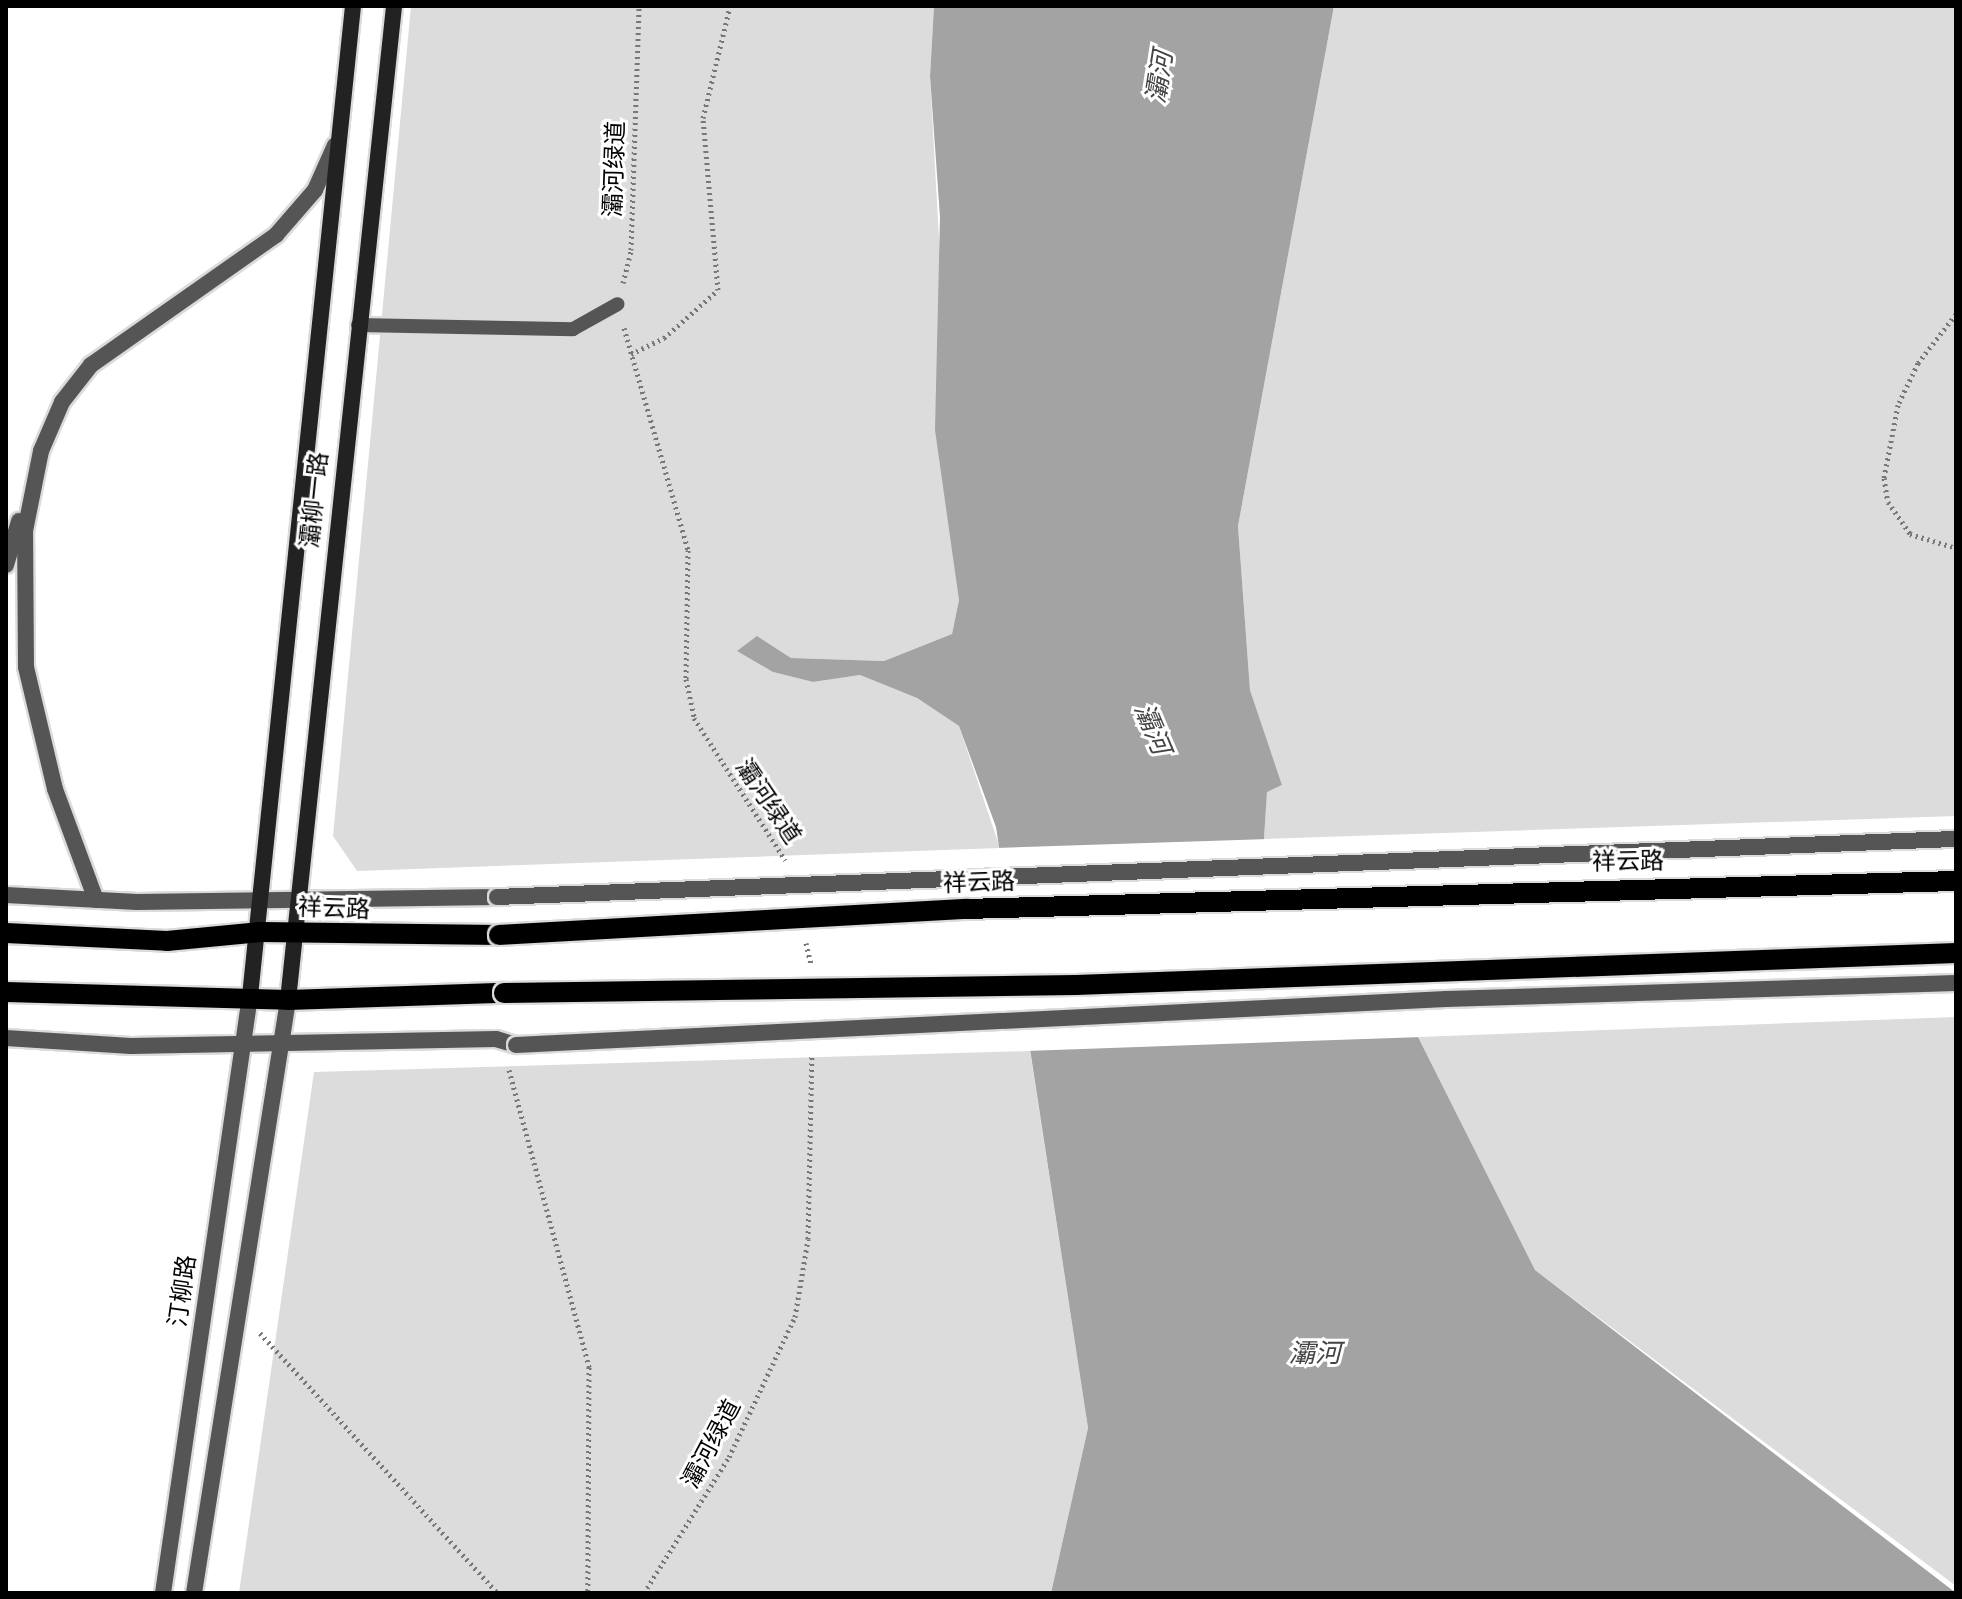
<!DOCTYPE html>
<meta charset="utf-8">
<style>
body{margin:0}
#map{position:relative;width:1962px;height:1599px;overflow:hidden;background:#fff;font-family:"Work Sans","Noto Sans SC",sans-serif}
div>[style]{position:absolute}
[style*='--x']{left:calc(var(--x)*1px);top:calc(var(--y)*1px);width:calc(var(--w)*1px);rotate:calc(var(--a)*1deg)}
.green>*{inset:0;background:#dcdcdc}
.water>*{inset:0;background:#a3a3a3}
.pier>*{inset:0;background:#fff}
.path>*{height:5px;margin-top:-2.5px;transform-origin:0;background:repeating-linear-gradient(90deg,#777 0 2px,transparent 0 6px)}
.roads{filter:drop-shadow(2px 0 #dbdbdb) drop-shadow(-2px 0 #dbdbdb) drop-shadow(0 2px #dbdbdb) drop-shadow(0 -2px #dbdbdb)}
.service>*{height:14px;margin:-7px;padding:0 7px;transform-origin:7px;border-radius:7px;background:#555}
.tertiary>*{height:16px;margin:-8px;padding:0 8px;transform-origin:8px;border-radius:8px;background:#555}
.secondary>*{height:16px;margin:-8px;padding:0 8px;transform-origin:8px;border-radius:8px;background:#222}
.primary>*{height:20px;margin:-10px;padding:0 10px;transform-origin:10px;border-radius:10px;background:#000}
.bridges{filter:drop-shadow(2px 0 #dbdbdb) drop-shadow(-2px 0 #dbdbdb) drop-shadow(0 2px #dbdbdb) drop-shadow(0 -2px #dbdbdb)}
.tertiary-bridge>*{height:16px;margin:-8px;padding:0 8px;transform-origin:8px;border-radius:8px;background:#555}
.primary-bridge>*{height:20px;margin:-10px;padding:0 10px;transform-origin:10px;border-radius:10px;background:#000}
span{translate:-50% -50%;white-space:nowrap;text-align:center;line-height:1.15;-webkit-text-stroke:6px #fff;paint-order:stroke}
.street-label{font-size:24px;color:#000}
.water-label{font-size:26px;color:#444;font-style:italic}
.frame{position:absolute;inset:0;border:8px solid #000;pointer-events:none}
</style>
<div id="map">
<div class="green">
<i style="clip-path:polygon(411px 6px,934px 6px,930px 76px,959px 600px,952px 634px,884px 661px,791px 658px,757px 636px,773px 672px,813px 682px,860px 675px,917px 698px,959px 726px,1000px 848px,357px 871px,333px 836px)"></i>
<i style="clip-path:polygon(1334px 6px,1956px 6px,1956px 816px,1264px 839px,1267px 791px,1282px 785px,1250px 690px,1238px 526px)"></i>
<i style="clip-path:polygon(1956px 1017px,1956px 1586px,1535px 1270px,1418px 1037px)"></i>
<i style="clip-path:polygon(1030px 1051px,1088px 1428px,1051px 1593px,239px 1593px,314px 1072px)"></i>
</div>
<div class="water">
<i style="clip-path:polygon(934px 6px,1334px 6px,1238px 526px,1250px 690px,1282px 785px,1267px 792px,1264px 839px,1418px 1037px,1535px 1270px,1956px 1593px,1051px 1593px,1088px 1428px,996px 827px,959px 726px,917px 698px,860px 675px,813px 682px,773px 672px,737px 651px,757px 636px,791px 658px,884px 661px,952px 634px,959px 600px,935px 430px,940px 217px,930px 76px)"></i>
</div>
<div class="pier">
<i style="clip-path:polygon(1269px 839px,1422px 1037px,1026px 1051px,996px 848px)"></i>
</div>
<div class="path">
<i style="--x:623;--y:283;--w:34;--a:-76"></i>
<i style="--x:631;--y:250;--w:244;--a:-88.1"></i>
<i style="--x:1956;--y:314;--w:62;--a:127.8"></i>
<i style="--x:1918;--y:363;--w:47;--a:115.5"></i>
<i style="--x:1898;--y:405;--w:74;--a:100.9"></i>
<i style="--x:1884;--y:478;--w:24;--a:81"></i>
<i style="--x:1888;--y:502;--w:39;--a:55"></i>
<i style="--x:1910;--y:534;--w:48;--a:16.9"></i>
<i style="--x:624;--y:328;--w:231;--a:73.9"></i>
<i style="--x:688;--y:550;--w:129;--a:90.9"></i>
<i style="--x:686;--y:679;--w:40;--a:78"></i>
<i style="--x:694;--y:718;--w:169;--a:57.3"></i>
<i style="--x:631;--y:354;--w:37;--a:-26"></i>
<i style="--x:664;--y:338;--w:72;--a:-41.6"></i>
<i style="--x:718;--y:290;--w:173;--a:-95"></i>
<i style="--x:703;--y:118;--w:115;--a:-76.4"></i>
<i style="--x:806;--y:943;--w:23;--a:77"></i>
<i style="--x:509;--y:1070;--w:308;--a:74.9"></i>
<i style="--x:589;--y:1367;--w:226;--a:90.3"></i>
<i style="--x:260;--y:1333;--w:352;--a:47.6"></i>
<i style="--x:644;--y:1593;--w:160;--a:-58"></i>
<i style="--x:729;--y:1457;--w:155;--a:-64.8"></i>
<i style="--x:795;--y:1317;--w:79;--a:-80.5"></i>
<i style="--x:808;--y:1239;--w:185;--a:-88.8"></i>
</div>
<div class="roads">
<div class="service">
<i style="--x:358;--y:325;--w:215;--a:1.1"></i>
<i style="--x:573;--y:329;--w:51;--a:-29.1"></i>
</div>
<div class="tertiary">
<i style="--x:6;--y:565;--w:46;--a:-73.5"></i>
<i style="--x:6;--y:895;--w:131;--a:3.1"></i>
<i style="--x:137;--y:902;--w:360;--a:-0.8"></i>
<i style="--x:96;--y:900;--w:118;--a:-110.3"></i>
<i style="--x:55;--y:789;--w:125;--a:-103.4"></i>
<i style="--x:26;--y:667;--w:136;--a:-90.4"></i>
<i style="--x:25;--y:531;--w:82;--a:-78.7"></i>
<i style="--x:41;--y:451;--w:53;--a:-66.8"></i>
<i style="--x:62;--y:402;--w:47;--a:-51.9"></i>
<i style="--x:91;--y:365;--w:226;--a:-35.1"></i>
<i style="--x:276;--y:235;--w:60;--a:-49.1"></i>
<i style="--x:315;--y:190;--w:49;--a:-66"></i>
<i style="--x:6;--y:1038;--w:125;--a:3.7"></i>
<i style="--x:131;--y:1046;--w:365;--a:-1.1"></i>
<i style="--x:496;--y:1039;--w:21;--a:17"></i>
<i style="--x:163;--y:1593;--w:603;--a:-81.71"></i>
<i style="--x:194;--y:1593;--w:600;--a:-80.99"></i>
</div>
<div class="secondary">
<i style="--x:250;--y:996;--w:995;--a:-84.06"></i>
<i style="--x:288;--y:1000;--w:1000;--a:-83.91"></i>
</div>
<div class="primary">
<i style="--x:6;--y:933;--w:161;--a:2.8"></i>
<i style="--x:167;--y:941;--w:94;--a:-5.5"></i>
<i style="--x:261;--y:932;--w:238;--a:0.7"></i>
<i style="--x:6;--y:992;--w:282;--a:1.6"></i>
<i style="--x:288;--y:1000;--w:216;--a:-1.9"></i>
</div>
</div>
<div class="bridges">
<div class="tertiary-bridge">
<i style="--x:497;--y:897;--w:1460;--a:-2.28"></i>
<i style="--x:516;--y:1045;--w:931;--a:-2.83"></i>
<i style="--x:1446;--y:999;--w:510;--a:-1.8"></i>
</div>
<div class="primary-bridge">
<i style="--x:499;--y:935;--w:468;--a:-3.2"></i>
<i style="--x:966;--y:909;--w:990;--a:-1.62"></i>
<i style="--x:504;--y:993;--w:572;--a:-0.8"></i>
<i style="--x:1076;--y:985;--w:881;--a:-2.08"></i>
</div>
</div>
<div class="street-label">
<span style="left:615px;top:169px;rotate:-88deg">灞河绿道</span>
<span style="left:315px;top:500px;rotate:-84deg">灞柳一路</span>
<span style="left:768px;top:802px;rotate:56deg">灞河绿道</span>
<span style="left:1628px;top:862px;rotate:-1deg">祥云路</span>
<span style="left:979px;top:883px;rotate:-2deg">祥云路</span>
<span style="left:334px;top:909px;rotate:2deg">祥云路</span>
<span style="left:183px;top:1291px;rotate:-82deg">汀柳路</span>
<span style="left:712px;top:1444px;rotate:-62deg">灞河绿道</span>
</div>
<div class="water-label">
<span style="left:1160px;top:77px;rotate:-81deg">灞河</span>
<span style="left:1152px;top:729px;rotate:67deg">灞河</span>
<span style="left:1315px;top:1354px">灞河</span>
</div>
<div class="frame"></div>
</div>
